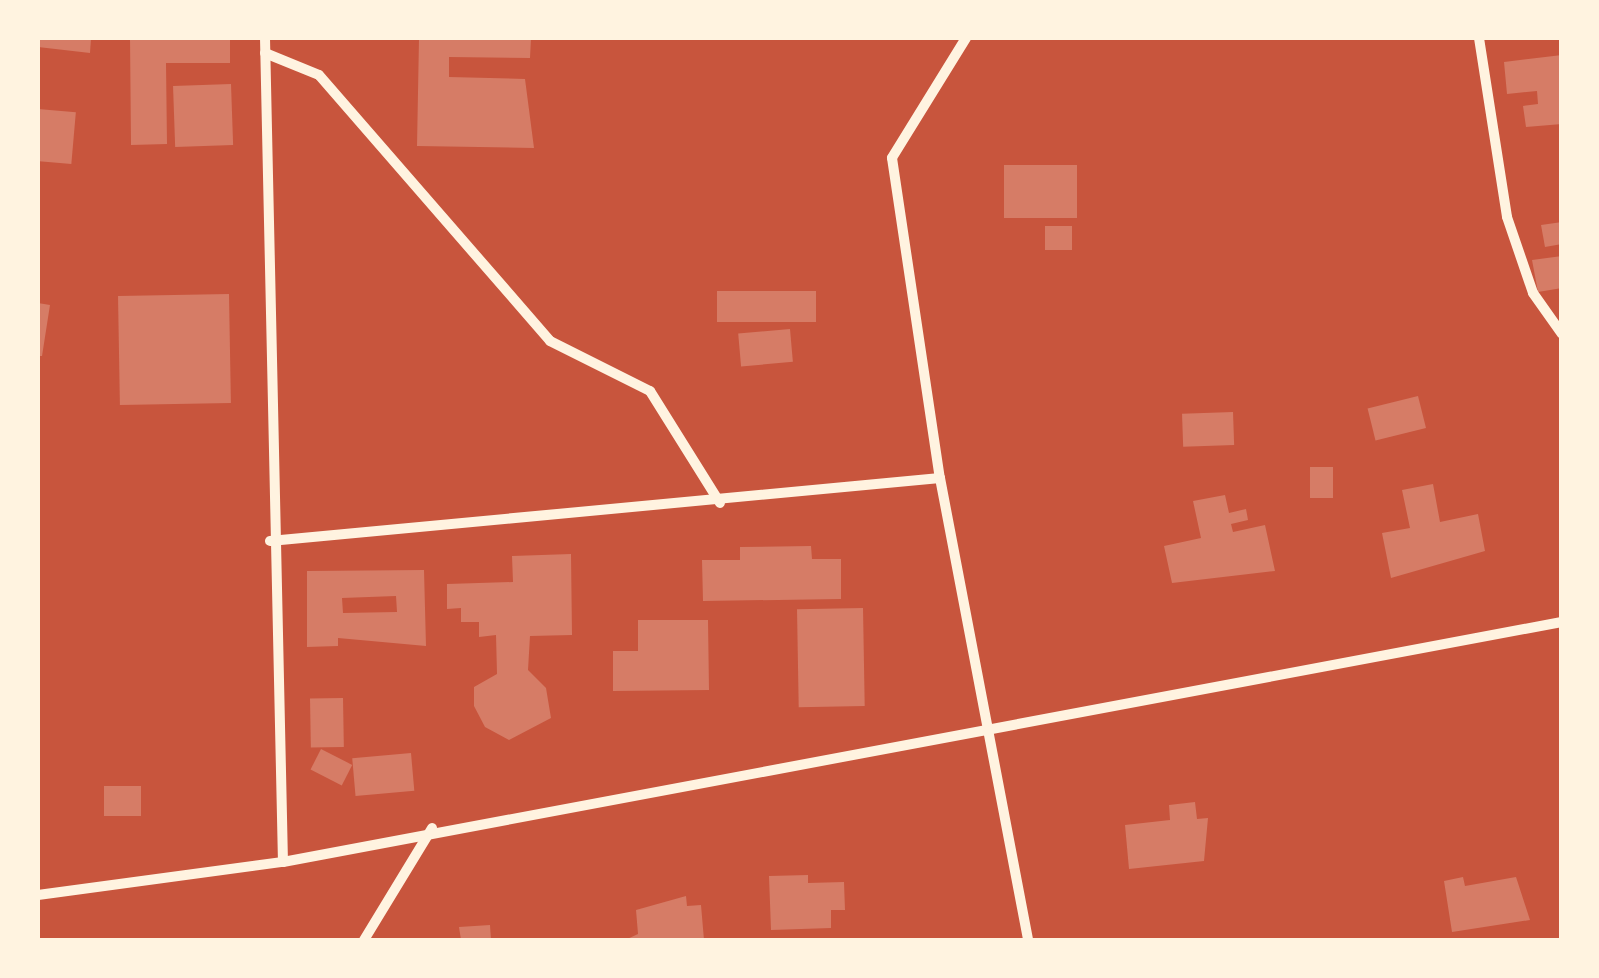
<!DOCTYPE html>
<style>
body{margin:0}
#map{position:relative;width:1599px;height:978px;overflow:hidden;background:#c8553d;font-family:"PT Sans Narrow",sans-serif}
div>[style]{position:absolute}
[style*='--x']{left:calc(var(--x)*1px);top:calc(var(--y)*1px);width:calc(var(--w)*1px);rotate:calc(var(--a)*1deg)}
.building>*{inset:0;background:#d67c66;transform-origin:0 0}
.minor>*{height:10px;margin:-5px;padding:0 5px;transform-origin:5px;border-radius:5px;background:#fff3e0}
span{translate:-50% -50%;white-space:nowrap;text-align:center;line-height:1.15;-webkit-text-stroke:8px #fff3e0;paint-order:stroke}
.frame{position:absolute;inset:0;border:40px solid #fff3e0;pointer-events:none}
</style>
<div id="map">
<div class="building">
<i style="clip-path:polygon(38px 38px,91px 38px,90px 53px,38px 47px)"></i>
<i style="clip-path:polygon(130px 38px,230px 38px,230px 63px,166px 63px,167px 144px,131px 145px)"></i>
<i style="clip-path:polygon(419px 38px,531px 38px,530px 58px,449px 57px,449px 77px,525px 79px,534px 148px,417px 146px)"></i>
<i style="clip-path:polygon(1562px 55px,1562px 124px,1526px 127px,1523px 106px,1538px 104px,1537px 91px,1507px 94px,1504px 62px)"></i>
<i style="left:231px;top:84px;width:61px;height:58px;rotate:88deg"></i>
<i style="left:38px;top:109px;width:38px;height:52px;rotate:5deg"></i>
<i style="left:1004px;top:165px;width:73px;height:53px"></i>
<i style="clip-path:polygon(1562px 222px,1562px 244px,1545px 247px,1541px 225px)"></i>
<i style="left:1045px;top:226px;width:27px;height:24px"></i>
<i style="clip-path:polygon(1562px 256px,1562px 288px,1538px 292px,1532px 260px)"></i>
<i style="left:717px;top:291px;width:99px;height:31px"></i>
<i style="left:229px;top:294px;width:109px;height:111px;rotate:89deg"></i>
<i style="clip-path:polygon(38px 303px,50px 305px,42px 356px,38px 356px)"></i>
<i style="left:790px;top:329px;width:33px;height:52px;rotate:85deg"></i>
<i style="left:1418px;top:396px;width:33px;height:52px;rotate:76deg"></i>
<i style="left:1233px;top:412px;width:33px;height:51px;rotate:88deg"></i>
<i style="left:1310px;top:467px;width:23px;height:31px"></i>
<i style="clip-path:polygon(1433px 484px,1440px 522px,1478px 514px,1485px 551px,1391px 578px,1382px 533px,1410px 528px,1402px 490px)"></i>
<i style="clip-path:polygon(1225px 495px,1229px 513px,1246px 509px,1248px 520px,1231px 524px,1233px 532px,1265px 525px,1275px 571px,1172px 583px,1164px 546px,1201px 538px,1193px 501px)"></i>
<i style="clip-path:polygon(811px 546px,812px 559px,841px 559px,841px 599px,703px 601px,702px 560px,740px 560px,740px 547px)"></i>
<i style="clip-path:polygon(571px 554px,572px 635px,530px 636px,528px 670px,546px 688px,551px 718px,509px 740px,485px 727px,474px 706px,474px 687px,497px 674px,496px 635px,479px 637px,479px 622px,461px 622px,461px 608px,447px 609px,447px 584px,513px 582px,512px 556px)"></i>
<i style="clip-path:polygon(evenodd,424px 570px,426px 646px,338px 638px,338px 646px,307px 647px,307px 571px,424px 570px,396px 596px,397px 612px,343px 613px,342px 598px,396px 596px)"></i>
<i style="left:863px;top:608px;width:98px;height:66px;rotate:89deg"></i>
<i style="clip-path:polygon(638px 620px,708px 620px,709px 690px,613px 691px,613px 651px,638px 651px)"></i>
<i style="left:343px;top:698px;width:49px;height:33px;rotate:89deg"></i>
<i style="left:321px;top:749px;width:35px;height:23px;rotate:27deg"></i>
<i style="left:411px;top:753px;width:38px;height:59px;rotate:85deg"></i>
<i style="left:104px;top:786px;width:37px;height:30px"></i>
<i style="clip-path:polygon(1195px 802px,1197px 819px,1208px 818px,1204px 861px,1129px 869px,1125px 825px,1170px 820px,1169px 805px)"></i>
<i style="clip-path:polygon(808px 875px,808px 883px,844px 882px,845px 910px,831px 910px,831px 928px,771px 930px,769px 876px)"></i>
<i style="clip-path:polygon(1463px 877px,1465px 886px,1516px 877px,1530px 920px,1452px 932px,1444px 881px)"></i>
<i style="clip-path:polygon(686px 896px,687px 906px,701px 905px,704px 940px,625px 940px,638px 934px,636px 910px)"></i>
<i style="clip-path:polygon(490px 925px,491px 940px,461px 940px,459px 927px)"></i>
</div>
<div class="minor">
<i style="--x:265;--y:38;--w:824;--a:88.75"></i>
<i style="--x:966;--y:38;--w:141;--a:121.7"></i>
<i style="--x:892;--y:158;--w:324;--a:81.5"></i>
<i style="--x:940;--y:478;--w:470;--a:79.2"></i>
<i style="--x:1479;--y:38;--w:181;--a:81.1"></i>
<i style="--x:1507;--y:217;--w:80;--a:71.1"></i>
<i style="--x:1533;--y:293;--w:50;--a:54.7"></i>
<i style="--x:265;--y:53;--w:58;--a:22.2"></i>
<i style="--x:319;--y:75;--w:352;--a:49"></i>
<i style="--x:550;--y:341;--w:112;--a:26.6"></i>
<i style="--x:650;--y:391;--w:132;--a:58"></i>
<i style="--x:270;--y:541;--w:673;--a:-5.37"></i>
<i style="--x:38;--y:895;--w:247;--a:-7.7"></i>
<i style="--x:283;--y:862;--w:1301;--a:-10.63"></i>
<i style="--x:364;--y:940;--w:131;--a:-58.7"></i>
</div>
<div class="frame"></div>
</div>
